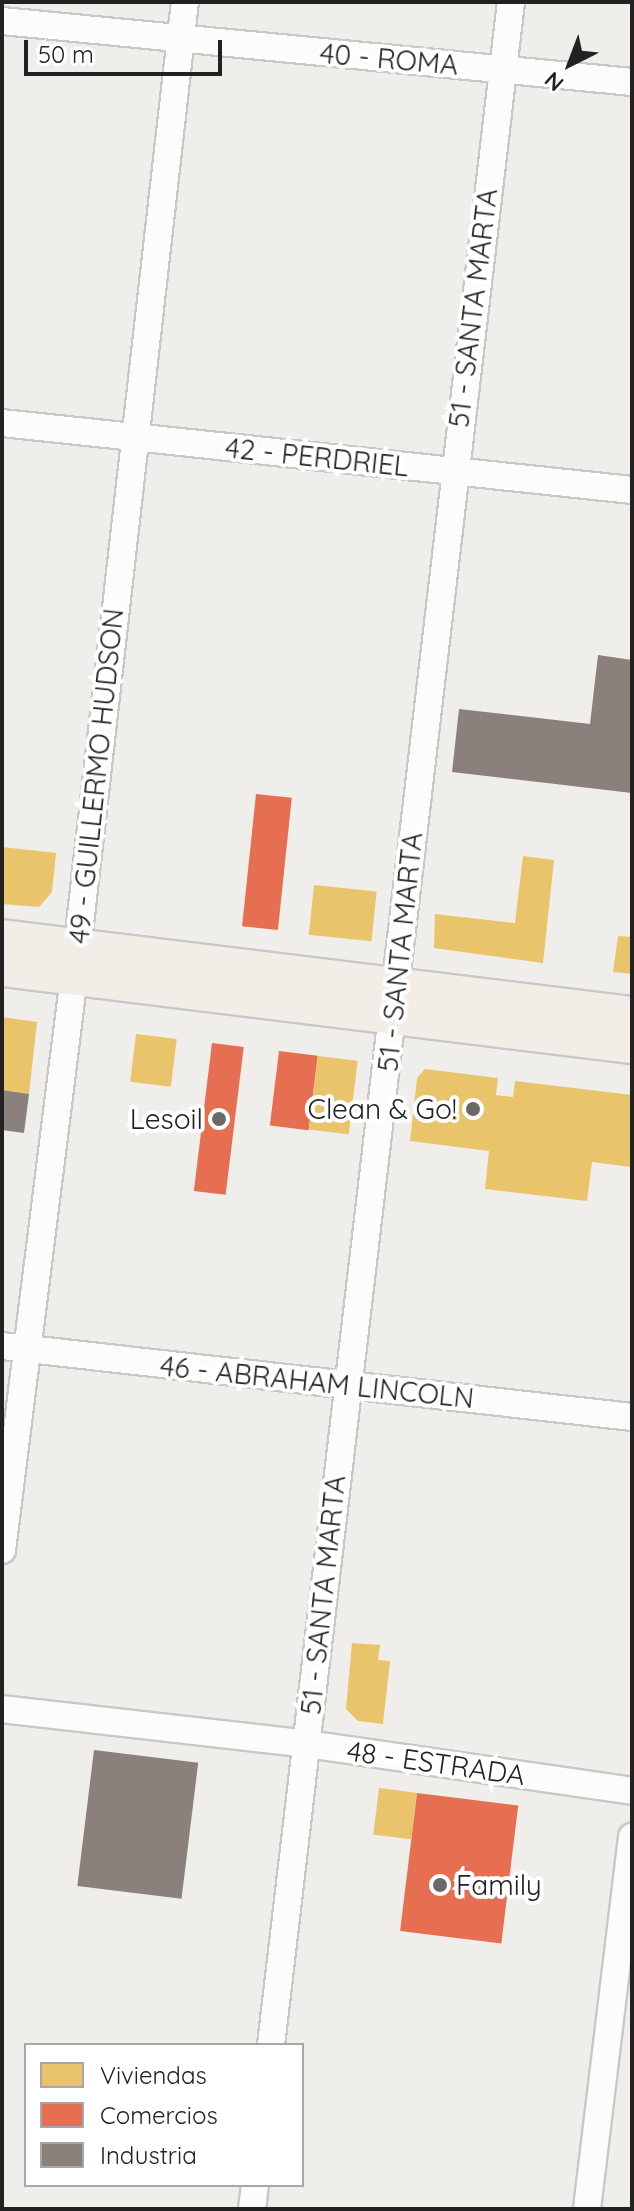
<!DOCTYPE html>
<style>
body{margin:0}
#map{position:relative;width:634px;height:2211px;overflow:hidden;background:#f0eeeb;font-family:Quicksand,sans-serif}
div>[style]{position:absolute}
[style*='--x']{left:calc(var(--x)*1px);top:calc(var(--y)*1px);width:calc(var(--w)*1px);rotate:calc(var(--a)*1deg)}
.homes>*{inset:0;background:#e9c46a;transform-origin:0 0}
.shops>*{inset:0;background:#e76f51;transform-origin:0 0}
.industry>*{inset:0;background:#8a817c;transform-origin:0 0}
.roads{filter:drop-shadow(2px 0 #c9c8c7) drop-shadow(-2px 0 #c9c8c7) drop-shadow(0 2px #c9c8c7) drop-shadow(0 -2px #c9c8c7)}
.minor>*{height:26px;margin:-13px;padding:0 13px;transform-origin:13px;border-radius:13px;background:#fdfcfc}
.major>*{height:34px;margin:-17px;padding:0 17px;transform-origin:17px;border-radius:17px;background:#f3ede7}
.dots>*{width:22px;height:22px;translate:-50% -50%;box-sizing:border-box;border:4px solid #fff;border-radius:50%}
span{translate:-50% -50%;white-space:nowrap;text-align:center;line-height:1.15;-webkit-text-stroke:8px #fff;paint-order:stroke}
.street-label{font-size:28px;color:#222}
.poi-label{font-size:28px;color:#222}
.right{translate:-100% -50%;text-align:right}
.left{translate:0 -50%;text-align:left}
.frame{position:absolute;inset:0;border:4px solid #222;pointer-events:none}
.legend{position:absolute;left:24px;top:2043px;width:280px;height:144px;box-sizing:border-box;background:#fff;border:2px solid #a7a7a7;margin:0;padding:10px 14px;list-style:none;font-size:24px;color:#222}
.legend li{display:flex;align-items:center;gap:16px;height:40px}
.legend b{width:40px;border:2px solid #a7a7a7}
.north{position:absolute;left:530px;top:24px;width:80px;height:80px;-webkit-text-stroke:6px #fff;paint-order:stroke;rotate:222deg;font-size:22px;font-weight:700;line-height:32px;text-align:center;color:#222}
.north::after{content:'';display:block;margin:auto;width:28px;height:36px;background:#222;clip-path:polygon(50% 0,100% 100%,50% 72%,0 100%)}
.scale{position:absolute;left:24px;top:40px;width:198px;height:36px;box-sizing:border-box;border:4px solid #222;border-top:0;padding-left:10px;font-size:24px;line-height:28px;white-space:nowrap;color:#222;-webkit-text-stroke:6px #fff;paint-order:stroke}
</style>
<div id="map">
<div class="homes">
<i style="clip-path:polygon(2px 847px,56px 853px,52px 892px,39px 907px,2px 904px)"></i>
<i style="clip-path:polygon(523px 856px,554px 860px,543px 963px,434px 948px,435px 914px,515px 923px)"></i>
<i style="left:314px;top:885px;width:63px;height:50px;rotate:6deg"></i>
<i style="clip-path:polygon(618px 936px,632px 937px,632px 974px,613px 972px)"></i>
<i style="clip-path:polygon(2px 1017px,37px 1022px,29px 1094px,2px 1090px)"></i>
<i style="left:136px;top:1034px;width:41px;height:48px;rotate:7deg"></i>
<i style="left:318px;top:1056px;width:40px;height:74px;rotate:7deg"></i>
<i style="clip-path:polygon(evenodd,425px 1069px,498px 1078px,496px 1095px,513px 1097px,515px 1081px,632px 1095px,631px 1167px,592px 1162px,587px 1201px,485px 1189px,489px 1151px,410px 1141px,417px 1078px,425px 1069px,441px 1101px,454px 1102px,452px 1117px,439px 1115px,441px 1101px)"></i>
<i style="clip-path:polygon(352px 1643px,380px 1645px,378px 1660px,390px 1661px,383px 1724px,358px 1721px,346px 1709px)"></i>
<i style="left:379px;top:1788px;width:38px;height:47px;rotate:7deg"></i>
</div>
<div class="shops">
<i style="left:256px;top:794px;width:36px;height:133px;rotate:6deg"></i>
<i style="left:212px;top:1043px;width:32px;height:149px;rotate:7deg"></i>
<i style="left:279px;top:1051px;width:39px;height:75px;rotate:7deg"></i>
<i style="left:417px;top:1793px;width:102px;height:139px;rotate:7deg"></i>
</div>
<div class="industry">
<i style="clip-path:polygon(598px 655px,632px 660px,632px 793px,452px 772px,459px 709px,590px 724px)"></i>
<i style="clip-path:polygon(2px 1090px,29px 1094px,24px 1133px,2px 1130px)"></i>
<i style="left:94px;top:1750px;width:105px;height:137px;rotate:7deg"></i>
</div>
<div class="roads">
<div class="minor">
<i style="--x:2;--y:21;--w:633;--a:5.53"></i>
<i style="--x:2;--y:423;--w:634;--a:6.07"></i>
<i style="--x:2;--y:1346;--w:634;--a:6.43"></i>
<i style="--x:2;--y:1550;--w:578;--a:-82.84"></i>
<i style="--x:74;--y:977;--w:981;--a:-83.51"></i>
<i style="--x:2;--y:1709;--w:307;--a:6.5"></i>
<i style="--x:307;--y:1744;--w:328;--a:8.2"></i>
<i style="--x:271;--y:2045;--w:2057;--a:-83.3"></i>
<i style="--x:252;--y:2209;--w:24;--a:-83"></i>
<i style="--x:587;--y:2209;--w:375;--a:-83.1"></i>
</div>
<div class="major">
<i style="--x:2;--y:937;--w:635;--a:6.97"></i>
<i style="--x:2;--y:969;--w:635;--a:6.97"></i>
</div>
</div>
<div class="dots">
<i style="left:473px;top:1109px;background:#6a6968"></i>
<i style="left:219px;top:1119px;background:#6a6968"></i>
<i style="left:440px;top:1885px;background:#6a6968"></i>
</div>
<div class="street-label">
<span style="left:389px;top:59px;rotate:5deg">40 - ROMA</span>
<span style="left:473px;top:308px;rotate:-83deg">51 - SANTA MARTA</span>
<span style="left:317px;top:457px;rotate:6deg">42 - PERDRIEL</span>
<span style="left:96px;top:776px;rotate:-84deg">49 - GUILLERMO HUDSON</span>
<span style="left:400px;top:952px;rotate:-84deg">51 - SANTA MARTA</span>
<span style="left:317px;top:1382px;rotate:6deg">46 - ABRAHAM LINCOLN</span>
<span style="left:323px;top:1595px;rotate:-84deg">51 - SANTA MARTA</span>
<span style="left:436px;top:1763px;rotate:8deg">48 - ESTRADA</span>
</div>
<div class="poi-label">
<span class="right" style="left:457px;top:1109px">Clean &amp; Go!</span>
<span class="right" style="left:203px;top:1119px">Lesoil</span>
<span class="left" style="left:456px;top:1885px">Family</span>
</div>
<div class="frame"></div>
<ul class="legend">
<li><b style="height:22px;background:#e9c46a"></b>Viviendas</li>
<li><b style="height:22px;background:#e76f51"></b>Comercios</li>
<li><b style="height:22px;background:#8a817c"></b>Industria</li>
</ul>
<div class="north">N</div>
<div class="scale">50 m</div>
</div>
